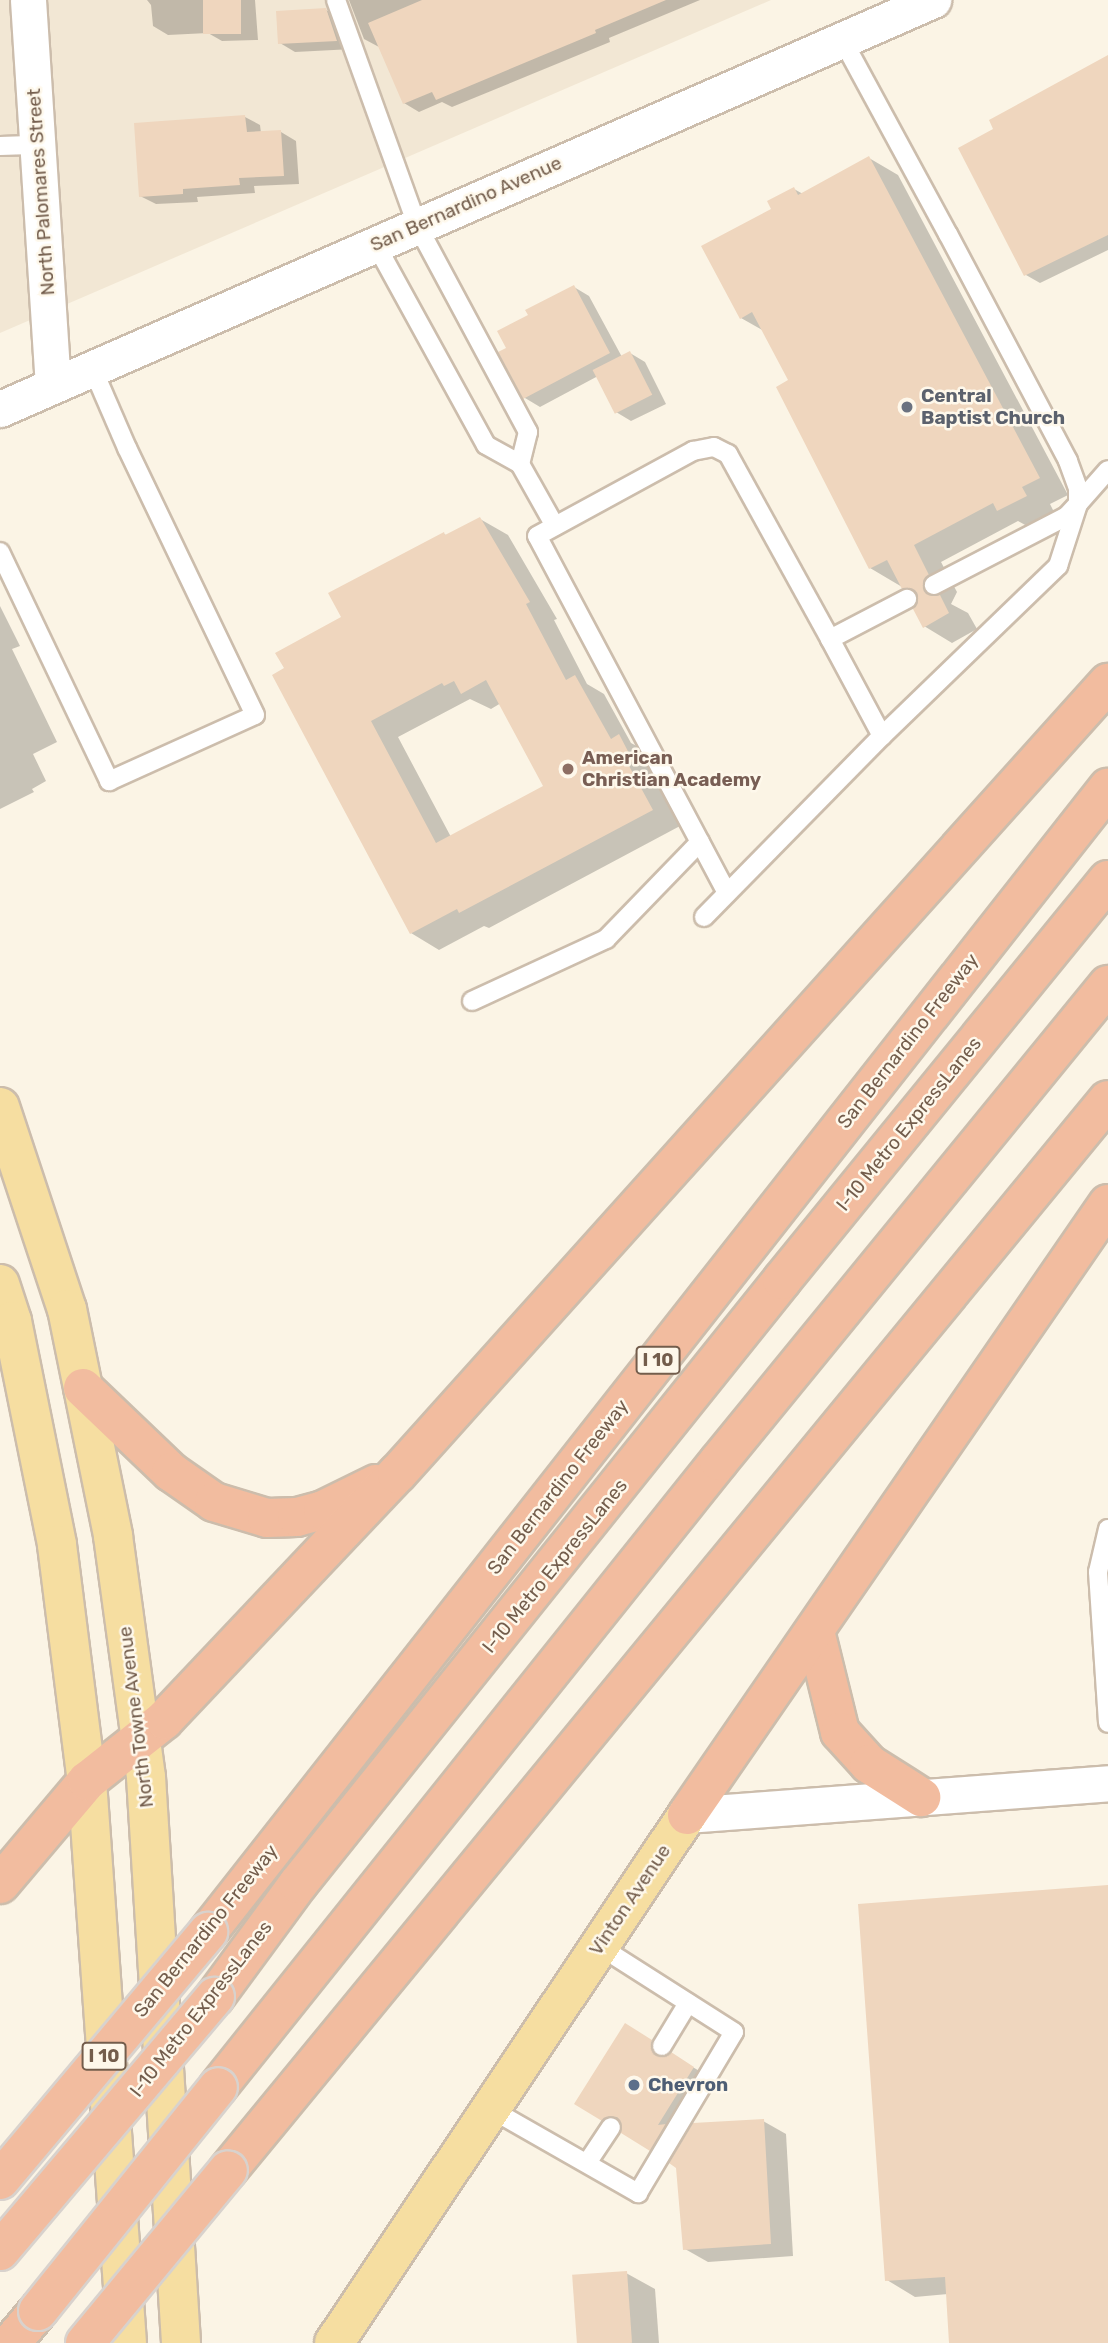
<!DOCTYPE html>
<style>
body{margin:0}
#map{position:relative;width:1108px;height:2343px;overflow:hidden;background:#fbf4e5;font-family:Rubik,sans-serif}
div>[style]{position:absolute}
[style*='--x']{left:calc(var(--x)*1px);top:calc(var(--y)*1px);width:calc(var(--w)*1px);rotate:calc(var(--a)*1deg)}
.residential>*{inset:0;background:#f2e7d4}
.shadow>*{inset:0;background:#0003}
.building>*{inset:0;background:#efd6be;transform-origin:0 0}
.roads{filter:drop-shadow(2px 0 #ccbdac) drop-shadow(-2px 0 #ccbdac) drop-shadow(0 2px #ccbdac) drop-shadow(0 -2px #ccbdac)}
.service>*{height:18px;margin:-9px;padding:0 9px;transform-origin:9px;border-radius:9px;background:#fff}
.minor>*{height:35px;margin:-17.5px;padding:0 17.5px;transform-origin:17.5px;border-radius:17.5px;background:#fff}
.primary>*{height:38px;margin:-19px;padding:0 19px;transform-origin:19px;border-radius:19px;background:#f6dea1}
.motorway>*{height:38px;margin:-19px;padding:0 19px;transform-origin:19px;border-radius:19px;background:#f2bc9f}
.bridges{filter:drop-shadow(2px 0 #d8d2cd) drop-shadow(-2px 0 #d8d2cd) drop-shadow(0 2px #d8d2cd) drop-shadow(0 -2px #d8d2cd)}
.motorway-bridge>*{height:38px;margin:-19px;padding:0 19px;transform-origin:19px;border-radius:19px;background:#f2bc9f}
.dots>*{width:19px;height:19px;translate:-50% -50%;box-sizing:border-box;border:4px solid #fef8eb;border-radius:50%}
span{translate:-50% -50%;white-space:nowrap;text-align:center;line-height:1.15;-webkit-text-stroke:5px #fef8eb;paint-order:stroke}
.shield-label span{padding:2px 5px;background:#fef8eb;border:2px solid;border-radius:5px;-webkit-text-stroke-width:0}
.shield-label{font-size:18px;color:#735d4c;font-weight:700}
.street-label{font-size:19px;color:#735d4c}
.worship-label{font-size:19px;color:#5b616d;font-weight:700}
.left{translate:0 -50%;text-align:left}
.education-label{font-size:19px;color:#785e54;font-weight:700}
.service-label{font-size:19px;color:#4e5e75;font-weight:700}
</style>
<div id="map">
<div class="residential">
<i style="clip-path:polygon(0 0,771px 0,0 333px)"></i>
</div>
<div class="shadow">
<i style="clip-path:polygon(147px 0,255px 0,258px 40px,222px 41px,208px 33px,168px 35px,153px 26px,151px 5px)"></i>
<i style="clip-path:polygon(349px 0,700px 0,609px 38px,610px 42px,452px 107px,442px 102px,419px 112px,404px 103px,379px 47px,364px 39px)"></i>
<i style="clip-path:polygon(326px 10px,342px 19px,353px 49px,295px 52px,280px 43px)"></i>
<i style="clip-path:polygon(1108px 57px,1108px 250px,1040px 283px,1026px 275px,996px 130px)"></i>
<i style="clip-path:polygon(245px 117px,260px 125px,261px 133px,281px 132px,296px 141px,299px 184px,254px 186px,255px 193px,197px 197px,198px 202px,156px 204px,140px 196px)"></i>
<i style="clip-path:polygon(869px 158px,898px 175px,1068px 495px,1050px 504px,1054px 512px,1027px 526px,1018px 521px,941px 562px,957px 592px,951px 604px,968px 613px,977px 629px,952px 643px,924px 626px,919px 597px,870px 568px,791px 381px,764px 331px,741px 318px,774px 209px,794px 189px,803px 194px)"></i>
<i style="clip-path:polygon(574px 287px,589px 296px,622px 357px,630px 353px,645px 362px,666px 404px,631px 421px,616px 412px,598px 376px,540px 407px,525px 398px,509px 348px,530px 316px)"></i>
<i style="clip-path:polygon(evenodd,480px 519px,508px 535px,557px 619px,554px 620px,587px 684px,604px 694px,631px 743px,648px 752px,660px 777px,656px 780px,680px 826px,489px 928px,484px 926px,439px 950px,411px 933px,286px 669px,444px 534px,448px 536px,480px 519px,470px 699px,491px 709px,501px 703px,545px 787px,451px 837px,398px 737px,470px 699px)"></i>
<i style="clip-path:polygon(0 606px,20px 646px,12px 649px,57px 742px,33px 754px,46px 781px,32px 789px,34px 792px,0 809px)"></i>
<i style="clip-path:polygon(1108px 1887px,1108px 2343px,951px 2343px,948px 2294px,915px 2297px,887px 2280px)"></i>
<i style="clip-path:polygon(625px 2026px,659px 2046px,657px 2052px,662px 2060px,671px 2054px,701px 2072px,667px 2127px,672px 2130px,658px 2154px,623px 2132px,622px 2120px,610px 2124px,577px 2103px)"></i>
<i style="clip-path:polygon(763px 2121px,786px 2134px,793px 2256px,708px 2262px,685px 2249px)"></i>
<i style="clip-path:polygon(626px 2273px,655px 2289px,659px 2343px,579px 2343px)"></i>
</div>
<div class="building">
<i style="left:203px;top:0;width:38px;height:34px"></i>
<i style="clip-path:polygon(422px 0,666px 0,595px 30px,596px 33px,436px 100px,432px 92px,403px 104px,368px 23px)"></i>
<i style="clip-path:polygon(326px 8px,337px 41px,278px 44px,276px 11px)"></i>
<i style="clip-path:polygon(1108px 55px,1108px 235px,1024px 276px,958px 148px,993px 129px,989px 120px)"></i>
<i style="clip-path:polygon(245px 115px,247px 132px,281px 130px,284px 176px,239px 178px,240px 185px,183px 189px,183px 194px,139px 197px,134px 123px)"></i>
<i style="clip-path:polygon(869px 156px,1040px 478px,1022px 487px,1027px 496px,997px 511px,993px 503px,914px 545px,929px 575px,923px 584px,924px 591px,933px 596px,940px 595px,949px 613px,923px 628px,913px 609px,918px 600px,917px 593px,908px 588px,902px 589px,887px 560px,869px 569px,776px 387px,788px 380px,752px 312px,740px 319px,701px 246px,771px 209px,767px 201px,794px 187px,798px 195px)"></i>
<i style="clip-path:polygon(574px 285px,610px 353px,523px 399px,498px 352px,506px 348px,497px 331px,528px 315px,525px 310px)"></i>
<i style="left:630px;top:351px;width:49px;height:42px;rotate:63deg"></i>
<i style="clip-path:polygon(evenodd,480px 517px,530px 602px,526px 604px,566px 680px,575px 675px,611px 739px,619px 734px,633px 761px,628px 764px,653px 810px,459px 913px,457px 909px,410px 934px,272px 675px,284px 668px,275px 653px,341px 617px,328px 593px,444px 532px,445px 535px,480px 517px,486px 680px,543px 786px,436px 843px,371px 721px,442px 683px,444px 686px,454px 681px,461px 694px,486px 680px)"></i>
<i style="clip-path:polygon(1108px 1885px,1108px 2343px,949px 2343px,945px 2277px,885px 2281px,858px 1904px)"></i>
<i style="clip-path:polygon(625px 2023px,652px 2040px,651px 2046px,656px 2055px,662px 2057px,671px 2052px,694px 2067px,658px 2125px,666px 2124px,650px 2151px,621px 2133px,621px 2123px,617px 2117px,607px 2117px,602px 2121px,574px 2104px)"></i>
<i style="clip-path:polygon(764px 2119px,771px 2244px,683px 2250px,676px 2168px,669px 2163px,693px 2123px)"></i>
<i style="left:627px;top:2271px;width:72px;height:55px;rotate:86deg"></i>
</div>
<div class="roads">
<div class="service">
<i style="--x:336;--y:0;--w:239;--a:70.2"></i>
<i style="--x:417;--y:225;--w:235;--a:61.8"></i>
<i style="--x:528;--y:432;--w:33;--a:104"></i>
<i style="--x:842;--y:39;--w:222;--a:61.5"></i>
<i style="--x:948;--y:234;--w:257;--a:62.1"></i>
<i style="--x:1068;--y:461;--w:29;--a:70"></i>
<i style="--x:1078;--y:488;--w:16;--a:90"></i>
<i style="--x:1078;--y:504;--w:16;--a:133"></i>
<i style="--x:1067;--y:516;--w:150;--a:152.6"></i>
<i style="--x:0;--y:146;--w:38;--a:-2"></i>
<i style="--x:375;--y:243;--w:230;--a:61.2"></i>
<i style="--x:486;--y:445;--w:39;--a:29"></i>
<i style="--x:520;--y:464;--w:71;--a:60.6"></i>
<i style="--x:0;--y:552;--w:254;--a:64.5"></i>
<i style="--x:109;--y:781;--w:160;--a:-24.3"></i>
<i style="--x:255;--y:715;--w:296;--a:-115.6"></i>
<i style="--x:127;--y:448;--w:88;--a:-113.4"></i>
<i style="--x:882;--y:736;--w:245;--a:-44"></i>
<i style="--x:1058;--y:566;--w:65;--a:-72.1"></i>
<i style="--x:1078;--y:504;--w:45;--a:-48.6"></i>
<i style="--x:727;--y:893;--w:404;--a:-118"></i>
<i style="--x:537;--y:536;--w:178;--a:-28.6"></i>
<i style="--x:693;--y:451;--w:21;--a:-11"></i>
<i style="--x:714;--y:447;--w:16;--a:27"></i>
<i style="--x:728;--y:454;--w:211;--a:61.1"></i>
<i style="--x:704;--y:917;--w:254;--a:-45.5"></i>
<i style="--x:882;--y:736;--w:110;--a:-118.2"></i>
<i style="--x:830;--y:639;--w:87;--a:-27.5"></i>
<i style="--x:472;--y:1001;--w:148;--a:-24.8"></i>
<i style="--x:606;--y:939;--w:135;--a:-45.9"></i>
<i style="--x:1108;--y:1529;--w:44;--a:103.1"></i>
<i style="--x:1098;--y:1572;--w:151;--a:86.2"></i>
<i style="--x:662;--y:2046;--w:50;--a:-58.8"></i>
<i style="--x:489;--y:2108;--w:172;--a:29.7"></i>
<i style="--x:638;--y:2193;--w:187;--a:-59.2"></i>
<i style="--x:734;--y:2032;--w:160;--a:-147.5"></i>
<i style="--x:587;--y:2163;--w:43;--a:-56.3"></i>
</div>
<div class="minor">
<i style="--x:28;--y:0;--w:385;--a:86.3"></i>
<i style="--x:0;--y:409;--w:1019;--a:-23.67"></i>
<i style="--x:687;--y:1815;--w:422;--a:-4.3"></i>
</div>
<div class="primary">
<i style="--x:0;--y:1107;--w:213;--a:71.7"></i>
<i style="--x:67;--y:1309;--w:232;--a:78.5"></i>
<i style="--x:113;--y:1536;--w:243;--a:82.2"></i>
<i style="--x:146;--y:1777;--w:567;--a:86.46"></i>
<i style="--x:0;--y:1284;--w:39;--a:72"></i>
<i style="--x:12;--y:1321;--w:228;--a:78.6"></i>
<i style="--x:57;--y:1545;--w:238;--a:82.8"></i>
<i style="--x:87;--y:1781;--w:563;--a:85.93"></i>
<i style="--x:334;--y:2343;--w:635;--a:-56.23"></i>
</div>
<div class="motorway">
<i style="--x:83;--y:1388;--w:122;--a:43.7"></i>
<i style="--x:171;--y:1472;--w:52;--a:34.9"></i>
<i style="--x:214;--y:1502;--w:55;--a:16.8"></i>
<i style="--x:267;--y:1518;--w:30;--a:-2"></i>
<i style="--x:297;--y:1517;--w:27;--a:-15"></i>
<i style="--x:323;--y:1510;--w:59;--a:-26.1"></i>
<i style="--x:815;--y:1631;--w:104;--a:76.1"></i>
<i style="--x:840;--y:1732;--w:43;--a:47.8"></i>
<i style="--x:869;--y:1764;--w:62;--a:32.4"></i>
<i style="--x:687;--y:1815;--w:742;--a:-55.43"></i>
<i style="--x:0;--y:1884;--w:135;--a:-49.8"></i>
<i style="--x:87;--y:1781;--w:98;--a:-38.4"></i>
<i style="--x:164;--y:1720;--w:339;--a:-46.6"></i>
<i style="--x:397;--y:1474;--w:1064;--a:-48.05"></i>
<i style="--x:208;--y:1932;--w:1456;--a:-51.81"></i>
<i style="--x:215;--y:1997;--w:140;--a:-53.7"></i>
<i style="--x:298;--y:1884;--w:774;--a:-51.29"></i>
<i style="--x:782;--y:1280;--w:516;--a:-50.82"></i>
<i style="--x:218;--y:2087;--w:802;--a:-51.33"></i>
<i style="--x:719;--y:1461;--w:615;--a:-50.74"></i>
<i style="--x:228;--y:2170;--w:1385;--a:-50.57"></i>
<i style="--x:11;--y:2343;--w:42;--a:-49.8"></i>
</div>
</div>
<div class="bridges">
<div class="motorway-bridge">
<i style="--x:0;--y:2180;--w:324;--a:-50"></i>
<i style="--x:0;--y:2251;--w:333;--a:-49.8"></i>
<i style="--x:38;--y:2311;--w:287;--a:-51.2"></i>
<i style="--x:85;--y:2343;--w:224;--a:-50.4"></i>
</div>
</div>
<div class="dots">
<i style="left:907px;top:407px;background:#6b7280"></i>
<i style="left:568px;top:769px;background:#8d6e63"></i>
<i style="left:634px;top:2085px;background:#5c6f8a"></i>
</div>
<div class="shield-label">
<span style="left:658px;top:1360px">I 10</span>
<span style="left:104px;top:2056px">I 10</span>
</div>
<div class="street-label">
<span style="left:41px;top:192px;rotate:-94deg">North Palomares Street</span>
<span style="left:466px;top:204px;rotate:-24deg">San Bernardino Avenue</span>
<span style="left:908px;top:1041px;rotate:-52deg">San Bernardino Freeway</span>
<span style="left:909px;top:1124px;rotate:-51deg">I-10 Metro ExpressLanes</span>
<span style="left:558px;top:1487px;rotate:-52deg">San Bernardino Freeway</span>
<span style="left:555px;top:1566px;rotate:-51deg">I-10 Metro ExpressLanes</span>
<span style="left:136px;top:1717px;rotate:-97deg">North Towne Avenue</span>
<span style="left:630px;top:1900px;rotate:-56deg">Vinton Avenue</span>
<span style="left:206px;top:1931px;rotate:-51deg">San Bernardino Freeway</span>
<span style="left:201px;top:2009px;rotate:-52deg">I-10 Metro ExpressLanes</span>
</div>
<div class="worship-label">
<span class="left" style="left:921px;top:407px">Central<br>Baptist Church</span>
</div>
<div class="education-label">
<span class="left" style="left:582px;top:769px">American<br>Christian Academy</span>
</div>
<div class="service-label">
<span class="left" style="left:648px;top:2085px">Chevron</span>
</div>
</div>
